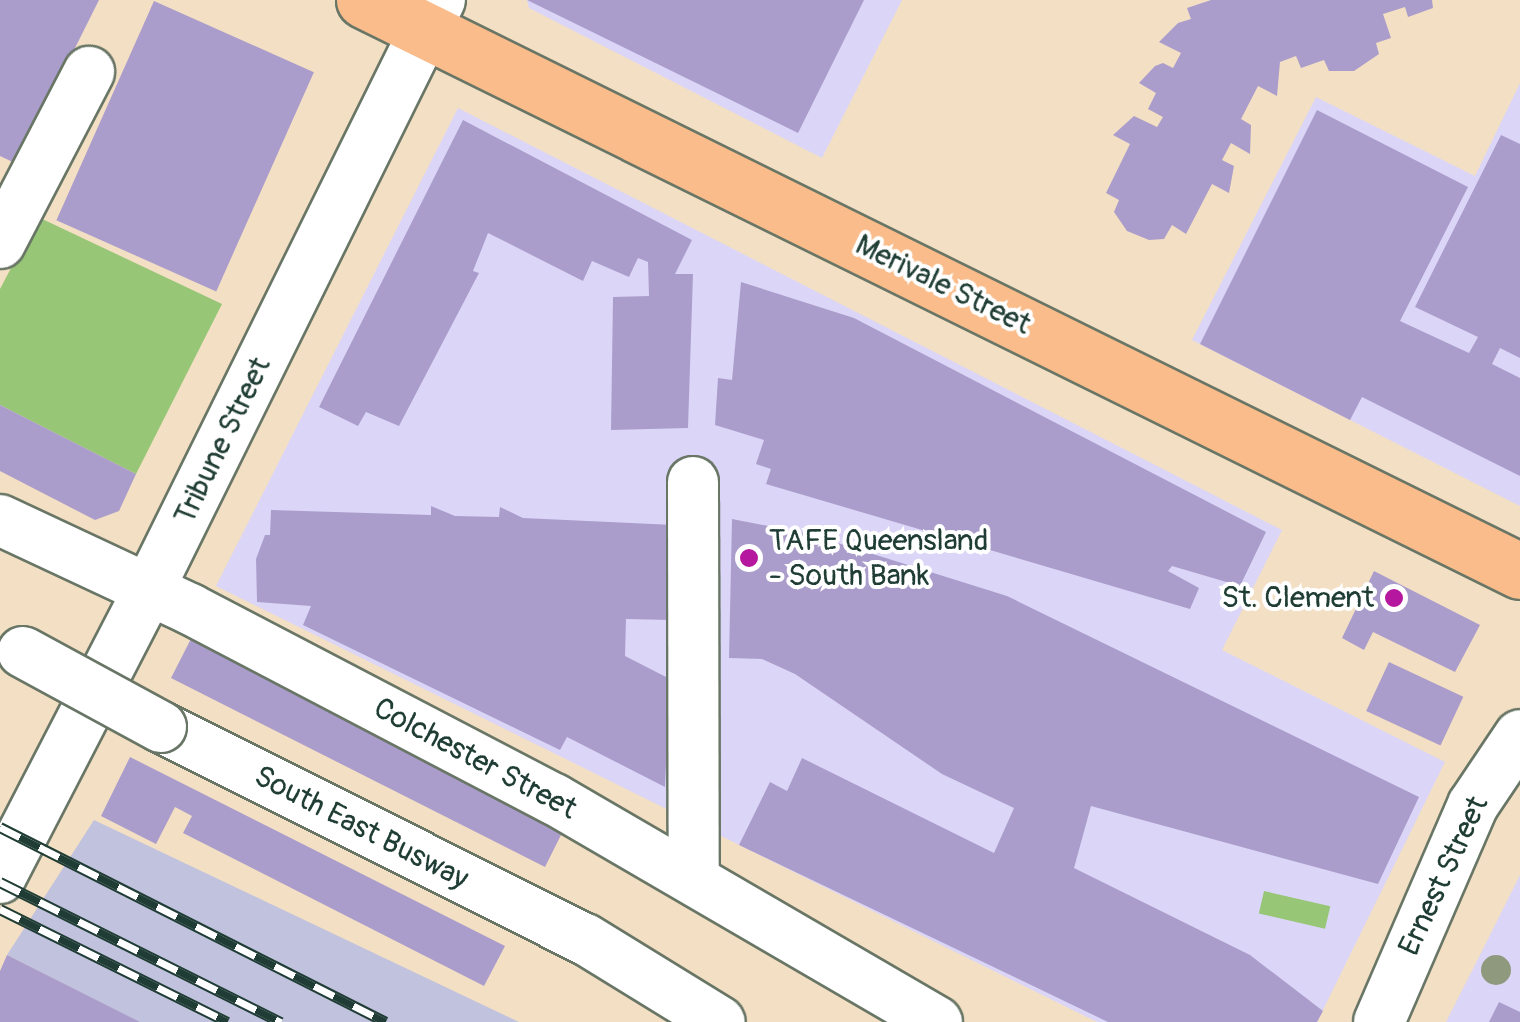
<!DOCTYPE html>
<style>
body{margin:0}
#map{position:relative;width:1520px;height:1022px;overflow:hidden;background:#f3dfc4;font-family:Pangolin,sans-serif}
div>[style]{position:absolute}
[style*='--x']{left:calc(var(--x)*1px);top:calc(var(--y)*1px);width:calc(var(--w)*1px);rotate:calc(var(--a)*1deg)}
.built>*{inset:0;background:#dbd6f7}
.industrial>*{inset:0;background:#c1c2dd}
.green>*{inset:0;background:#96c676;transform-origin:0 0}
.building>*{inset:0;background:#ab9dcb;transform-origin:0 0}
.roads{filter:drop-shadow(2px 0 #697666) drop-shadow(-2px 0 #697666) drop-shadow(0 2px #697666) drop-shadow(0 -2px #697666)}
.minor>*{height:50px;margin:-25px;padding:0 25px;transform-origin:25px;border-radius:25px;background:#fff}
.major>*{height:55px;margin:-27.5px;padding:0 27.5px;transform-origin:27.5px;border-radius:27.5px;background:#f9bc8a}
.rail>*{height:11px;margin-top:-5.5px;transform-origin:0;background:repeating-linear-gradient(90deg,#fff 0 22px,#1f3d34 0 44px);box-sizing:border-box;border-block:2px solid #1f3d34}
.bridges{filter:drop-shadow(2px 0 #697666) drop-shadow(-2px 0 #697666) drop-shadow(0 2px #697666) drop-shadow(0 -2px #697666)}
.minor-bridge>*{height:50px;margin:-25px;padding:0 25px;transform-origin:25px;border-radius:25px;background:#fff}
.trees>*{width:30px;height:30px;margin:-15px;border-radius:50%;background:#8f997e}
.dots>*{width:28px;height:28px;translate:-50% -50%;box-sizing:border-box;border:5px solid #fff;border-radius:50%}
span{translate:-50% -50%;white-space:nowrap;text-align:center;line-height:1.15;-webkit-text-stroke:8px #fff;paint-order:stroke}
.street-label{font-size:30px;color:#1f3d34}
.poi-label{font-size:30px;color:#1f3d34}
.left{translate:0 -50%;text-align:left}
.right{translate:-100% -50%;text-align:right}
</style>
<div id="map">
<div class="built">
<i style="clip-path:polygon(527px 0,902px 0,822px 158px,529px 8px)"></i>
<i style="clip-path:polygon(1520px 83px,1520px 506px,1192px 340px,1316px 97px,1475px 176px)"></i>
<i style="clip-path:polygon(458px 108px,1282px 530px,1222px 650px,1445px 762px,1317px 1022px,1097px 1022px,216px 586px)"></i>
<i style="clip-path:polygon(1520px 875px,1520px 1022px,1446px 1022px,1480px 955px)"></i>
</div>
<div class="industrial">
<i style="clip-path:polygon(94px 820px,519px 1022px,139px 1022px,7px 955px)"></i>
</div>
<div class="green">
<i style="clip-path:polygon(38px 217px,222px 304px,136px 474px,0 405px,0 289px)"></i>
<i style="left:1264px;top:891px;width:68px;height:23px;rotate:13deg"></i>
</div>
<div class="building">
<i style="clip-path:polygon(0 0,99px 0,17px 164px,0 156px)"></i>
<i style="clip-path:polygon(527px 0,864px 0,798px 133px)"></i>
<i style="clip-path:polygon(1211px 0,1432px 0,1433px 8px,1408px 17px,1405px 7px,1383px 14px,1391px 38px,1376px 43px,1379px 54px,1354px 71px,1329px 71px,1324px 60px,1301px 68px,1296px 56px,1280px 62px,1277px 96px,1258px 86px,1241px 119px,1251px 125px,1250px 154px,1231px 143px,1222px 160px,1234px 166px,1229px 193px,1212px 184px,1186px 234px,1172px 225px,1164px 239px,1149px 240px,1127px 231px,1114px 212px,1119px 200px,1106px 193px,1130px 144px,1113px 135px,1134px 116px,1157px 127px,1163px 117px,1148px 109px,1156px 93px,1139px 83px,1155px 66px,1163px 63px,1173px 68px,1181px 53px,1159px 42px,1178px 23px,1191px 19px,1187px 8px)"></i>
<i style="left:154px;top:1px;width:175px;height:240px;rotate:24deg"></i>
<i style="clip-path:polygon(1317px 110px,1468px 187px,1400px 321px,1469px 353px,1478px 337px,1415px 307px,1501px 135px,1520px 144px,1520px 358px,1500px 348px,1492px 364px,1520px 378px,1520px 476px,1362px 397px,1350px 420px,1200px 344px)"></i>
<i style="clip-path:polygon(463px 120px,692px 240px,675px 274px,693px 274px,688px 428px,611px 430px,613px 297px,649px 296px,648px 262px,638px 258px,629px 277px,592px 261px,583px 281px,488px 233px,473px 271px,479px 273px,399px 426px,366px 412px,358px 426px,319px 407px)"></i>
<i style="clip-path:polygon(741px 282px,854px 318px,1266px 532px,1240px 586px,1172px 566px,1168px 571px,1199px 588px,1190px 609px,766px 484px,771px 469px,756px 464px,764px 440px,715px 425px,718px 378px,732px 380px)"></i>
<i style="clip-path:polygon(0 405px,136px 474px,119px 511px,95px 520px,0 471px)"></i>
<i style="clip-path:polygon(431px 506px,455px 516px,499px 517px,500px 507px,523px 518px,674px 525px,670px 620px,626px 619px,625px 656px,670px 679px,665px 787px,567px 737px,560px 750px,303px 625px,311px 606px,257px 602px,256px 559px,265px 535px,270px 535px,271px 510px,431px 515px)"></i>
<i style="clip-path:polygon(732px 519px,809px 534px,1007px 596px,1419px 797px,1378px 884px,1091px 806px,1074px 868px,1250px 955px,1323px 1011px,1317px 1022px,1108px 1022px,739px 845px,770px 782px,787px 791px,802px 758px,994px 853px,1014px 808px,942px 774px,795px 674px,762px 659px,729px 658px)"></i>
<i style="clip-path:polygon(1374px 571px,1480px 625px,1455px 672px,1373px 632px,1364px 650px,1342px 638px)"></i>
<i style="clip-path:polygon(198px 625px,254px 653px,246px 668px,564px 829px,545px 867px,171px 678px)"></i>
<i style="left:1389px;top:662px;width:82px;height:54px;rotate:25deg"></i>
<i style="clip-path:polygon(130px 757px,505px 946px,484px 986px,183px 833px,192px 816px,175px 807px,156px 844px,101px 816px)"></i>
<i style="clip-path:polygon(7px 955px,140px 1022px,0 1022px,0 971px)"></i>
<i style="clip-path:polygon(1499px 1002px,1520px 1012px,1520px 1022px,1489px 1022px)"></i>
</div>
<div class="roads">
<div class="minor">
<i style="--x:0;--y:243;--w:193;--a:-62.5"></i>
<i style="--x:693;--y:482;--w:396;--a:89.9"></i>
<i style="--x:0;--y:520;--w:210;--a:25.1"></i>
<i style="--x:190;--y:609;--w:411;--a:27.6"></i>
<i style="--x:554;--y:799;--w:443;--a:30.2"></i>
<i style="--x:161;--y:727;--w:474;--a:26.6"></i>
<i style="--x:585;--y:939;--w:158;--a:31.6"></i>
<i style="--x:0;--y:878;--w:323;--a:-62.7"></i>
<i style="--x:148;--y:591;--w:659;--a:-63.71"></i>
<i style="--x:1379;--y:1022;--w:236;--a:-66.6"></i>
<i style="--x:1473;--y:805;--w:84;--a:-56.1"></i>
</div>
<div class="major">
<i style="--x:364;--y:0;--w:1289;--a:26.29"></i>
</div>
</div>
<div class="rail">
<i style="--x:0;--y:827;--w:432;--a:26.8"></i>
<i style="--x:0;--y:882;--w:314;--a:26.5"></i>
<i style="--x:0;--y:909;--w:254;--a:26.4"></i>
</div>
<div class="bridges">
<div class="minor-bridge">
<i style="--x:23;--y:652;--w:157;--a:28.5"></i>
</div>
</div>
<div class="trees">
<i style="left:1496px;top:970px"></i>
</div>
<div class="dots">
<i style="left:749px;top:558px;background:#b5179e"></i>
<i style="left:1394px;top:598px;background:#b5179e"></i>
</div>
<div class="street-label">
<span style="left:943px;top:285px;rotate:26deg">Merivale Street</span>
<span style="left:223px;top:441px;rotate:-64deg">Tribune Street</span>
<span style="left:475px;top:759px;rotate:28deg">Colchester Street</span>
<span style="left:361px;top:828px;rotate:27deg">South East Busway</span>
<span style="left:1444px;top:876px;rotate:-65deg">Ernest Street</span>
</div>
<div class="poi-label">
<span class="left" style="left:769px;top:558px">TAFE Queensland<br>- South Bank</span>
<span class="right" style="left:1374px;top:598px">St. Clement</span>
</div>
</div>
